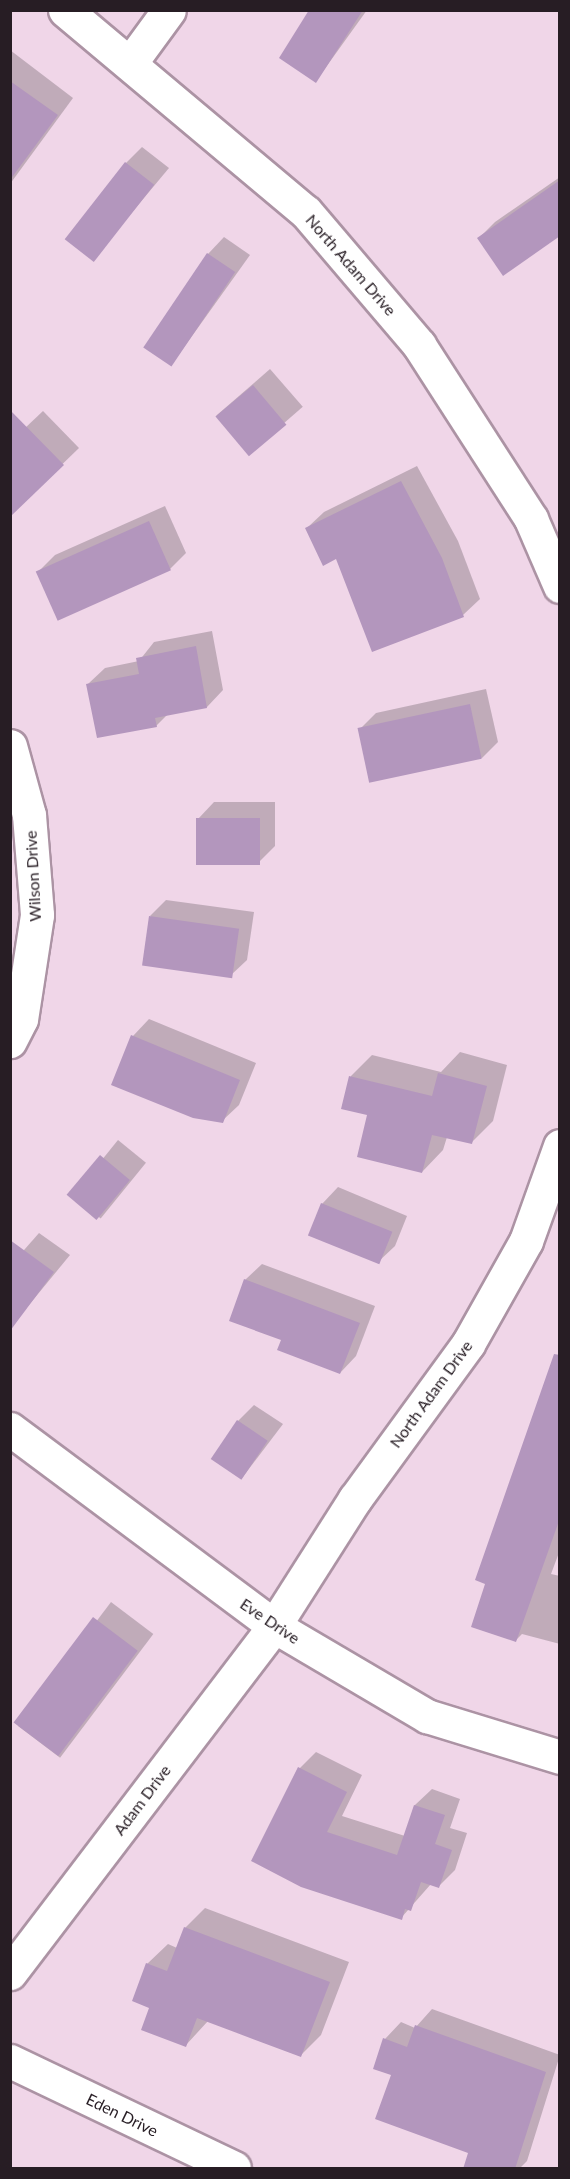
<!DOCTYPE html>
<style>
body{margin:0}
#map{position:relative;width:570px;height:2179px;overflow:hidden;background:#f0d6e8;font-family:Lato,sans-serif}
div>[style]{position:absolute}
[style*='--x']{left:calc(var(--x)*1px);top:calc(var(--y)*1px);width:calc(var(--w)*1px);rotate:calc(var(--a)*1deg)}
.shadow>*{inset:0;background:#0003;transform-origin:0 0}
.building>*{inset:0;background:#b396bd;transform-origin:0 0}
.roads{filter:drop-shadow(2px 0 #ac93a4) drop-shadow(-2px 0 #ac93a4) drop-shadow(0 2px #ac93a4) drop-shadow(0 -2px #ac93a4)}
.street>*{height:33px;margin:-16.5px;padding:0 16.5px;transform-origin:16.5px;border-radius:16.5px;background:#fff}
span{translate:-50% -50%;white-space:nowrap;text-align:center;line-height:1.15;-webkit-text-stroke:6px #fff;paint-order:stroke}
.street-label{font-size:16px;color:#271d24}
.frame{position:absolute;inset:0;border:12px solid #271d24;pointer-events:none}
</style>
<div id="map">
<div class="shadow">
<i style="clip-path:polygon(311px 10px,367px 10px,316px 81px)"></i>
<i style="clip-path:polygon(10px 50px,73px 98px,10px 184px)"></i>
<i style="clip-path:polygon(142px 147px,169px 168px,93px 259px,126px 163px)"></i>
<i style="clip-path:polygon(560px 177px,560px 234px,479px 238px,495px 222px)"></i>
<i style="clip-path:polygon(224px 237px,250px 255px,172px 364px,208px 254px)"></i>
<i style="left:270px;top:369px;width:50px;height:71px;rotate:49deg"></i>
<i style="clip-path:polygon(43px 411px,79px 448px,10px 515px,24px 429px)"></i>
<i style="clip-path:polygon(417px 466px,458px 541px,480px 599px,463px 615px,337px 557px,307px 528px,324px 512px)"></i>
<i style="clip-path:polygon(165px 506px,186px 553px,170px 569px,38px 572px,55px 555px)"></i>
<i style="clip-path:polygon(212px 631px,223px 690px,207px 707px,168px 714px,156px 726px,88px 684px,105px 668px,139px 661px,154px 642px)"></i>
<i style="clip-path:polygon(486px 689px,498px 742px,482px 758px,359px 730px,376px 713px)"></i>
<i style="clip-path:polygon(214px 802px,275px 802px,275px 846px,259px 862px,198px 819px)"></i>
<i style="clip-path:polygon(166px 900px,254px 912px,247px 960px,230px 976px,150px 916px)"></i>
<i style="clip-path:polygon(149px 1019px,256px 1063px,239px 1105px,222px 1121px,133px 1036px)"></i>
<i style="clip-path:polygon(460px 1052px,507px 1065px,493px 1121px,471px 1143px,447px 1137px,443px 1150px,422px 1172px,369px 1114px,343px 1107px,351px 1076px,372px 1055px,441px 1072px)"></i>
<i style="left:118px;top:1140px;width:36px;height:72px;rotate:39deg"></i>
<i style="clip-path:polygon(338px 1187px,407px 1216px,395px 1246px,378px 1262px,322px 1204px)"></i>
<i style="clip-path:polygon(39px 1233px,70px 1255px,24px 1311px,10px 1266px)"></i>
<i style="clip-path:polygon(262px 1264px,375px 1306px,356px 1356px,340px 1373px,283px 1340px,245px 1280px)"></i>
<i style="clip-path:polygon(560px 1381px,560px 1550px,551px 1574px,560px 1576px,560px 1644px,522px 1634px,515px 1641px)"></i>
<i style="clip-path:polygon(254px 1405px,283px 1424px,242px 1478px,238px 1421px)"></i>
<i style="left:111px;top:1602px;width:53px;height:155px;rotate:37deg"></i>
<i style="clip-path:polygon(316px 1752px,362px 1775px,342px 1816px,405px 1836px,415px 1805px,432px 1789px,460px 1799px,450px 1828px,467px 1833px,455px 1870px,439px 1886px,431px 1884px,401px 1918px,302px 1885px,300px 1768px)"></i>
<i style="clip-path:polygon(205px 1908px,349px 1962px,321px 2035px,300px 2056px,208px 2021px,186px 2045px,151px 2007px,147px 1964px,168px 1944px,177px 1948px,185px 1928px)"></i>
<i style="clip-path:polygon(432px 2009px,560px 2055px,527px 2161px,520px 2168px,485px 2168px,393px 2075px,385px 2039px,401px 2022px,415px 2028px)"></i>
</div>
<div class="building">
<i style="clip-path:polygon(309px 10px,363px 10px,316px 83px,279px 58px)"></i>
<i style="clip-path:polygon(10px 81px,58px 115px,10px 180px)"></i>
<i style="left:125px;top:162px;width:37px;height:98px;rotate:38deg"></i>
<i style="clip-path:polygon(560px 180px,560px 236px,503px 276px,477px 238px)"></i>
<i style="left:207px;top:253px;width:34px;height:114px;rotate:34deg"></i>
<i style="left:253px;top:385px;width:52px;height:49px;rotate:50deg"></i>
<i style="clip-path:polygon(10px 410px,64px 465px,10px 517px)"></i>
<i style="clip-path:polygon(401px 481px,442px 558px,464px 617px,372px 652px,336px 559px,323px 566px,305px 528px)"></i>
<i style="left:149px;top:521px;width:54px;height:124px;rotate:66deg"></i>
<i style="clip-path:polygon(196px 646px,207px 708px,155px 718px,157px 727px,97px 738px,86px 684px,139px 674px,136px 658px)"></i>
<i style="left:470px;top:704px;width:56px;height:115px;rotate:78deg"></i>
<i style="left:196px;top:818px;width:64px;height:47px"></i>
<i style="left:149px;top:916px;width:91px;height:50px;rotate:8deg"></i>
<i style="clip-path:polygon(131px 1035px,240px 1080px,223px 1123px,193px 1118px,111px 1085px)"></i>
<i style="clip-path:polygon(438px 1073px,487px 1086px,472px 1144px,432px 1135px,422px 1173px,357px 1157px,367px 1115px,341px 1109px,349px 1076px,432px 1096px)"></i>
<i style="left:100px;top:1155px;width:39px;height:52px;rotate:40deg"></i>
<i style="left:321px;top:1203px;width:77px;height:35px;rotate:22deg"></i>
<i style="clip-path:polygon(10px 1240px,54px 1272px,10px 1331px)"></i>
<i style="clip-path:polygon(244px 1279px,360px 1323px,340px 1374px,277px 1350px,281px 1340px,229px 1321px)"></i>
<i style="clip-path:polygon(554px 1354px,560px 1355px,560px 1518px,516px 1642px,471px 1627px,485px 1584px,475px 1580px)"></i>
<i style="left:237px;top:1420px;width:37px;height:47px;rotate:34deg"></i>
<i style="left:93px;top:1617px;width:56px;height:132px;rotate:37deg"></i>
<i style="clip-path:polygon(298px 1767px,347px 1792px,327px 1832px,397px 1855px,414px 1805px,445px 1815px,435px 1844px,452px 1850px,439px 1888px,421px 1882px,411px 1911px,405px 1909px,402px 1920px,301px 1887px,251px 1861px)"></i>
<i style="clip-path:polygon(184px 1927px,330px 1982px,301px 2057px,197px 2018px,186px 2047px,141px 2030px,149px 2008px,132px 2001px,146px 1963px,167px 1971px)"></i>
<i style="clip-path:polygon(415px 2025px,546px 2072px,515px 2169px,463px 2169px,468px 2153px,375px 2119px,391px 2075px,373px 2069px,383px 2038px,407px 2047px)"></i>
</div>
<div class="roads">
<div class="street">
<i style="--x:65;--y:10;--w:314;--a:40"></i>
<i style="--x:306;--y:212;--w:175;--a:49.6"></i>
<i style="--x:419;--y:345;--w:207;--a:57.2"></i>
<i style="--x:531;--y:519;--w:73;--a:66.6"></i>
<i style="--x:131;--y:62;--w:64;--a:-53.8"></i>
<i style="--x:10;--y:746;--w:72;--a:74.6"></i>
<i style="--x:29;--y:815;--w:100;--a:85.4"></i>
<i style="--x:37;--y:915;--w:105;--a:98.7"></i>
<i style="--x:21;--y:1019;--w:25;--a:117"></i>
<i style="--x:10;--y:1429;--w:329;--a:36.7"></i>
<i style="--x:274;--y:1626;--w:178;--a:30.5"></i>
<i style="--x:427;--y:1716;--w:139;--a:17.1"></i>
<i style="--x:10;--y:1973;--w:436;--a:-52.7"></i>
<i style="--x:274;--y:1626;--w:151;--a:-57.5"></i>
<i style="--x:355;--y:1499;--w:192;--a:-53.9"></i>
<i style="--x:468;--y:1344;--w:118;--a:-60.6"></i>
<i style="--x:526;--y:1241;--w:101;--a:-70.3"></i>
<i style="--x:10;--y:2061;--w:248;--a:25.5"></i>
</div>
</div>
<div class="street-label">
<span style="left:351px;top:265px;rotate:49deg">North Adam Drive</span>
<span style="left:33px;top:876px;rotate:-93deg">Wilson Drive</span>
<span style="left:431px;top:1394px;rotate:-54deg">North Adam Drive</span>
<span style="left:270px;top:1621px;rotate:34deg">Eve Drive</span>
<span style="left:142px;top:1800px;rotate:-53deg">Adam Drive</span>
<span style="left:122px;top:2115px;rotate:26deg">Eden Drive</span>
</div>
<div class="frame"></div>
</div>
